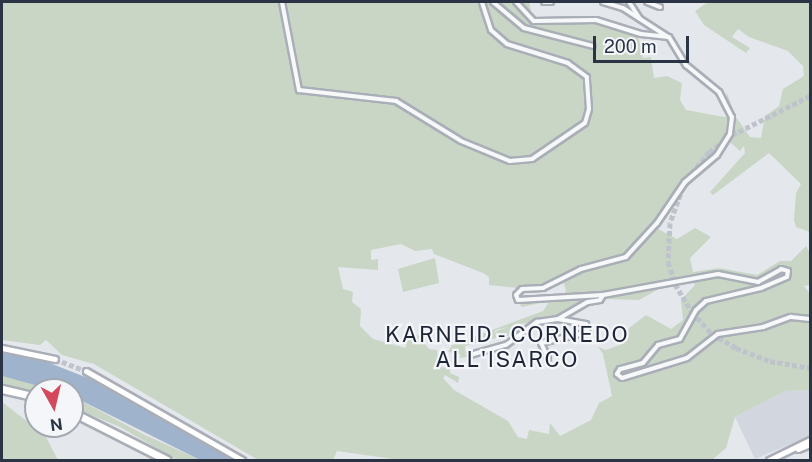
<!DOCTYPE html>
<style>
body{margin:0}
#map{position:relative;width:812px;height:462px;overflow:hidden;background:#e4e7ec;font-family:"Public Sans",sans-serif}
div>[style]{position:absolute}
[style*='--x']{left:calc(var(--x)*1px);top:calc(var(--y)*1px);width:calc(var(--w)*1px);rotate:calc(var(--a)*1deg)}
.built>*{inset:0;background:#d2d6de}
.green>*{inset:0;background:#c9d6c5}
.water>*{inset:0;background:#9fb4cc}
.major-tunnel>*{height:5px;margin-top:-2.5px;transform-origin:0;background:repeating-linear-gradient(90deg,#bfc3cb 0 5px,transparent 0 7.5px)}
.roads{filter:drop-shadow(2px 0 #a9aeb7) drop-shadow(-2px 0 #a9aeb7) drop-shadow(0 2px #a9aeb7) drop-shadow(0 -2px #a9aeb7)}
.minor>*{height:4px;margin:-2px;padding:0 2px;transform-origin:2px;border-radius:2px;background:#f7f8fa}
.major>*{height:5px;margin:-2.5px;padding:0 2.5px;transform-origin:2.5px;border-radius:2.5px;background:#fff}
.highway>*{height:7px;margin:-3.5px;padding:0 3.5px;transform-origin:3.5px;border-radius:3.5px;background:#fff}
span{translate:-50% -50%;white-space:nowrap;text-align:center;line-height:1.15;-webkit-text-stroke:4.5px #f4f6f9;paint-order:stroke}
.quarter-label{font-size:22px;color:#1d2536;letter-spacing:1.5px}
.frame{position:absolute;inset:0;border:3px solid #2b3445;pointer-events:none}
.north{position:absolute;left:24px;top:378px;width:60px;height:60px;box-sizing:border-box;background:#f4f6f9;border:2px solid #a4a8b1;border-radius:50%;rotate:172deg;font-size:16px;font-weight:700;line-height:24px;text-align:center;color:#2b3445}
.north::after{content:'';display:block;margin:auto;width:21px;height:27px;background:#d1495b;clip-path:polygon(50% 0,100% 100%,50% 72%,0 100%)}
.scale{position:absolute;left:593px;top:36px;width:96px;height:27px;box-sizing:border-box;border:3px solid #2b3445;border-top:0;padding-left:8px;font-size:18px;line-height:21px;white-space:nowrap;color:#2b3445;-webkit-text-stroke:4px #f4f6f9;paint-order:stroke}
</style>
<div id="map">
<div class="built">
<i style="clip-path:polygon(810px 390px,810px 436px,755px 459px,735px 417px,785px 391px)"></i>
</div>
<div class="green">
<i style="clip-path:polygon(evenodd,2px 2px,529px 2px,532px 15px,549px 21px,610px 23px,629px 32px,639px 39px,643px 58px,651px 57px,654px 78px,667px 76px,682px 83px,680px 100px,686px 110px,730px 118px,726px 91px,736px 117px,750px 137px,761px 138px,765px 116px,779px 106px,783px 89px,804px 76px,803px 66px,788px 51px,749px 37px,738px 29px,732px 37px,750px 48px,746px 53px,704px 25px,695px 11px,708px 2px,810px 2px,810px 232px,796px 227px,794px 220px,796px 193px,801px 184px,769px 153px,713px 195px,710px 192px,745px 153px,744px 146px,740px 151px,730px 142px,687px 182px,656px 228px,677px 239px,695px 228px,711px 237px,690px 258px,693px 272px,719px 268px,757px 275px,780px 261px,791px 261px,806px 246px,810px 253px,810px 285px,804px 286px,810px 294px,810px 390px,785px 391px,735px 417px,726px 448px,712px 460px,400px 460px,337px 451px,333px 460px,258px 460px,94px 364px,62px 355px,46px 340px,40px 345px,2px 340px,2px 2px,401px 244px,415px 251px,432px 249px,434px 254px,483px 273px,489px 277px,489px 285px,518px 288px,515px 299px,522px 307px,550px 301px,543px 311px,452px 345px,448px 352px,460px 354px,460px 358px,466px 357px,465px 346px,496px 338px,495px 330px,509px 327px,496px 331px,498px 338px,511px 335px,517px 332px,515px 326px,601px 303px,605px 299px,639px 300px,664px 286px,693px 281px,695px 285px,681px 300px,683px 320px,671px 329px,646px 315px,629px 328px,622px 344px,606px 350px,598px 347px,603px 354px,612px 396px,599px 403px,591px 420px,560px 436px,550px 423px,549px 434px,529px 430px,527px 439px,518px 437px,508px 421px,454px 390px,443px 378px,445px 375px,458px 383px,459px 377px,450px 373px,450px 368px,439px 367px,437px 350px,429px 349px,418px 335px,407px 335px,406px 348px,373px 339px,360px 326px,361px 309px,352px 302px,353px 292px,343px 289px,338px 267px,378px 270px,378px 259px,371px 260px,371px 250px,401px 244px,2px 2px,563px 280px,566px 291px,562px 297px,520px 298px,520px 293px,540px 292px,563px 280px)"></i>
<i style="clip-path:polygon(435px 258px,439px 283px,403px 292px,398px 269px)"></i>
<i style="clip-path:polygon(2px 376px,14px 379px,53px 390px,36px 392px,2px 385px)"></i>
<i style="clip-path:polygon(72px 396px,143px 434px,200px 460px,177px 460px,120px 427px,72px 407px)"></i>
<i style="clip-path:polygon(2px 402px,45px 435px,58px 460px,2px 460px)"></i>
</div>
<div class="water">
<i style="clip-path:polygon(2px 352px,29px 355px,116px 389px,238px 460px,200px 460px,72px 396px,72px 390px,53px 390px,2px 376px)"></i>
</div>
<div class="major-tunnel">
<i style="--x:687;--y:179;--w:35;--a:-51"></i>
<i style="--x:709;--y:152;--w:29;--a:-36"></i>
<i style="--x:732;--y:135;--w:87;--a:-26.6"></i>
<i style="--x:683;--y:187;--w:38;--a:110"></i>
<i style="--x:670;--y:223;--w:39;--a:93"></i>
<i style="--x:668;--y:262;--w:23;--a:72"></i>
<i style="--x:675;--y:284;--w:33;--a:59"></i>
<i style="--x:692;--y:312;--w:30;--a:48"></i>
<i style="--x:712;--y:334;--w:28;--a:30"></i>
<i style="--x:736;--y:348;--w:36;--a:21"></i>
<i style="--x:770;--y:361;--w:41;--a:9.9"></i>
<i style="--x:55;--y:359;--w:33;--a:21"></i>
</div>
<div class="roads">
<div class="minor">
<i style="--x:282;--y:2;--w:90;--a:79.1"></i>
<i style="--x:299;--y:90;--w:98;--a:6.5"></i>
<i style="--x:396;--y:101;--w:76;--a:31.6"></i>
<i style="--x:461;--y:141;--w:53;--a:22.2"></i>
<i style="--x:510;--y:161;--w:22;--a:-5"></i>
<i style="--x:532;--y:159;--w:64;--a:-34.2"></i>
<i style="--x:585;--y:123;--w:15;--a:-74"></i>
<i style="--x:589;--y:109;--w:32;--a:-94"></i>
<i style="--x:587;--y:77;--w:24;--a:-144"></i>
<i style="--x:568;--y:63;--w:64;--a:-162.7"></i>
<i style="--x:507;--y:44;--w:21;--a:-139"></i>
<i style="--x:491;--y:30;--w:29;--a:-108"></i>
<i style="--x:493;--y:2;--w:40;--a:40"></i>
<i style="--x:524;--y:28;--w:71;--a:14.6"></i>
<i style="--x:516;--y:2;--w:26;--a:47"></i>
<i style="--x:534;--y:21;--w:62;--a:-0.9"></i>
<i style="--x:596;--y:20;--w:47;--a:17.3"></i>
<i style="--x:641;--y:34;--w:28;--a:6"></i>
<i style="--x:669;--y:37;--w:33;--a:59"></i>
<i style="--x:686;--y:65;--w:43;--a:39.3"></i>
<i style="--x:719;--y:92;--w:28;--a:63"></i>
<i style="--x:732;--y:117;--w:17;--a:97"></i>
<i style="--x:730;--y:134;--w:25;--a:122"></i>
<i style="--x:717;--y:155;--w:42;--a:139.8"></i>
<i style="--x:685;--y:182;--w:50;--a:124.3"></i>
<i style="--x:657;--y:223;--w:46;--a:132.4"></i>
<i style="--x:626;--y:257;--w:47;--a:165.1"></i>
<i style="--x:581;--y:269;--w:42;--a:153.4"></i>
<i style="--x:543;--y:288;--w:21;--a:177"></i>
<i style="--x:522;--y:289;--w:8;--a:135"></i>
<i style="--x:516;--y:295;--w:5;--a:68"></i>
<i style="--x:518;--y:300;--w:85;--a:-3.4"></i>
<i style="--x:603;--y:295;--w:117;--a:-10.3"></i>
<i style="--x:718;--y:274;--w:41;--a:11.3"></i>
<i style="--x:758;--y:282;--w:26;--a:-29"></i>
<i style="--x:781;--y:269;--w:7;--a:16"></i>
<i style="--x:788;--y:271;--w:6;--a:99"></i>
<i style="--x:787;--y:277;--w:28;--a:157"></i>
<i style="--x:761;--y:288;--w:57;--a:166.7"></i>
<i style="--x:706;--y:301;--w:13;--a:138"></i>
<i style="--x:696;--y:310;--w:33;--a:119"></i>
<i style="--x:680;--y:339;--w:23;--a:165"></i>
<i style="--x:658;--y:345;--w:23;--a:130"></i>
<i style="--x:643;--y:363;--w:24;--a:165"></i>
<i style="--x:620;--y:369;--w:6;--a:121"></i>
<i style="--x:617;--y:374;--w:6;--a:39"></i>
<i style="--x:622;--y:378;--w:68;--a:-17.1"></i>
<i style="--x:687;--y:358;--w:39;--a:-38"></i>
<i style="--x:718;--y:334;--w:46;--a:-8.8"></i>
<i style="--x:763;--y:327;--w:30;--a:-20"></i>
<i style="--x:791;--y:317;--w:19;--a:6"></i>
<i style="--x:544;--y:2;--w:7;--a:0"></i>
<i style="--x:603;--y:2;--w:21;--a:17"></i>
<i style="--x:623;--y:8;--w:54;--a:32.8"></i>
<i style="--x:629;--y:2;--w:20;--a:57"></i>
<i style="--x:647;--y:2;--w:14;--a:21"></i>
<i style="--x:558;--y:319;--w:34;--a:-30"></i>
<i style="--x:588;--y:302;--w:12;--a:-9"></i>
<i style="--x:600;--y:300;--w:6;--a:-59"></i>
<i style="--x:470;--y:355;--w:37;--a:-16"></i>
<i style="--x:506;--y:345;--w:39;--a:-37"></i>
<i style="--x:537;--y:322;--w:21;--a:-8"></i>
<i style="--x:558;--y:319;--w:28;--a:10"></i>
<i style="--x:586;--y:324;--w:5;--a:68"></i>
<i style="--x:588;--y:329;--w:6;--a:135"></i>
<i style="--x:584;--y:333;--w:44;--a:166.9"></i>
<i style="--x:541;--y:343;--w:17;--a:65"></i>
</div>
<div class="major">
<i style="--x:2;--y:348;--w:54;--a:11.7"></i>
<i style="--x:86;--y:371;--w:180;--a:29.7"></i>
<i style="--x:798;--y:449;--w:13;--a:-23"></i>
<i style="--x:769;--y:460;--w:46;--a:-26"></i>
</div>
<div class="highway">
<i style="--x:2;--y:389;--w:35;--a:13"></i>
<i style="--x:72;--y:412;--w:106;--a:26.8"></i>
</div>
</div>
<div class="quarter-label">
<span style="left:507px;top:347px">KARNEID - CORNEDO<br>ALL'ISARCO</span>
</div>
<div class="frame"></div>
<div class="north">N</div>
<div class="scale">200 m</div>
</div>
